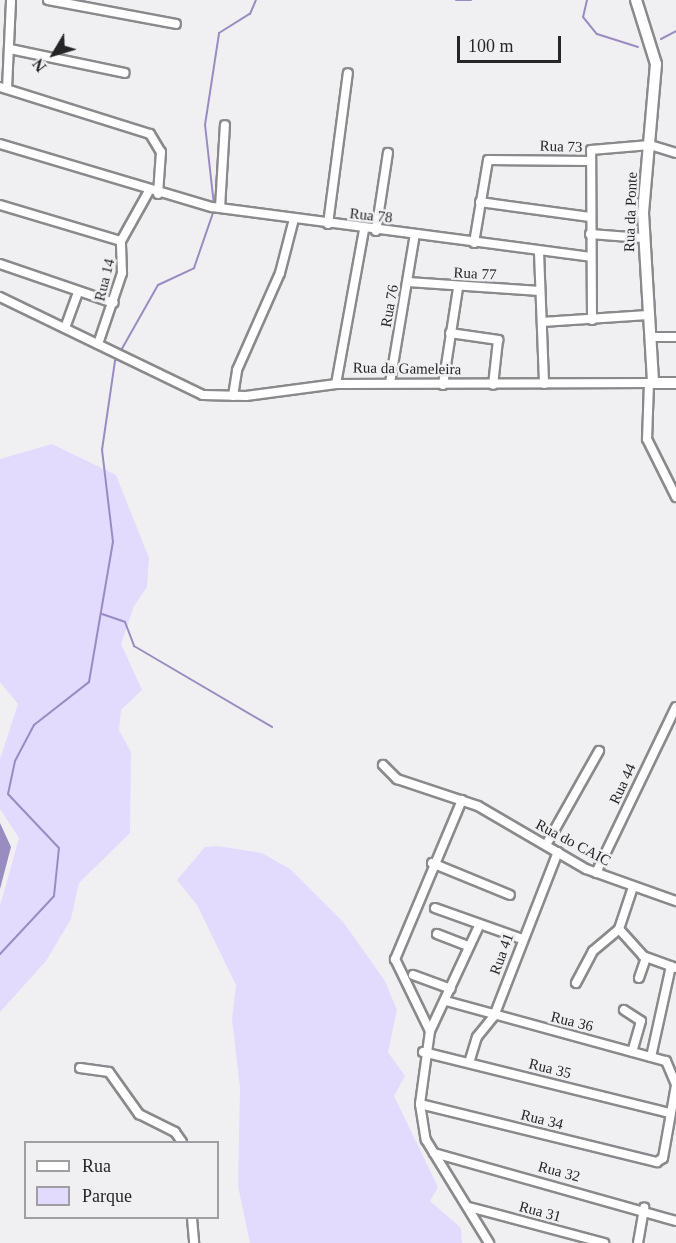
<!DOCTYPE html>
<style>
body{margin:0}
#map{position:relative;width:676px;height:1243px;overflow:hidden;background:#f0f0f3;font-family:"Times New Roman",serif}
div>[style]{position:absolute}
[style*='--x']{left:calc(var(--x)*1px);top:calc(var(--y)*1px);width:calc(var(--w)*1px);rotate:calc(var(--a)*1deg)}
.green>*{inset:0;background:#e2dbfe}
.water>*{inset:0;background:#998cc1}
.stream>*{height:2px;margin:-1px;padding:0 1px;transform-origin:1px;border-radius:1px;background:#998cc1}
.roads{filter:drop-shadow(2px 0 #8a8a8d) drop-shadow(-2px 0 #8a8a8d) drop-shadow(0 2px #8a8a8d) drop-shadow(0 -2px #8a8a8d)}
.minor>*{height:8px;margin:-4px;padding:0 4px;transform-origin:4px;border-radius:4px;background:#fff}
.tertiary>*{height:10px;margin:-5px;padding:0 5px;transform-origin:5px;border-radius:5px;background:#fff}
span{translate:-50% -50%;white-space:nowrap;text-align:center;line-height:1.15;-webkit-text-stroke:5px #f0f0f3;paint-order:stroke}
.street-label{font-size:15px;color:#262627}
.legend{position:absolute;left:24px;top:1141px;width:195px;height:78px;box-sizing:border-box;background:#f0f0f3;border:2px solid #9f9fa1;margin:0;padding:8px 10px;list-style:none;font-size:18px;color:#262627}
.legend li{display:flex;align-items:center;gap:12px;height:30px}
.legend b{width:30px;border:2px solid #9f9fa1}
.north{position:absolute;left:24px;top:24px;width:60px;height:60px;-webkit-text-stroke:4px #f0f0f3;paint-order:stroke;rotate:232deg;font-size:16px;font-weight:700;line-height:24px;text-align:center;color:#262627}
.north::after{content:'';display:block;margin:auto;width:21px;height:27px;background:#262627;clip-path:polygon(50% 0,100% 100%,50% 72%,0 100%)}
.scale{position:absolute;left:457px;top:36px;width:104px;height:27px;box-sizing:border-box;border:3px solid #262627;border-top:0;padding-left:8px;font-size:18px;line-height:21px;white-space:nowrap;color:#262627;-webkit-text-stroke:4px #f0f0f3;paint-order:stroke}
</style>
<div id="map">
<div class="green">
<i style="clip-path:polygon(52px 444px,116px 475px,149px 558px,147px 587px,134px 606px,121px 644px,142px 690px,121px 710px,119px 730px,131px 752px,130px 833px,79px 883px,71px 919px,46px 961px,0 1012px,0 906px,19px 838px,0 809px,0 759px,18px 704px,0 682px,0 459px)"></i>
<i style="clip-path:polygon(217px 846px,262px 853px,290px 869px,344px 923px,385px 981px,397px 1010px,388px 1052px,405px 1076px,394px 1096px,438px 1187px,430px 1201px,461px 1228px,462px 1243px,250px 1243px,238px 1186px,240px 1088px,232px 1019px,236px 985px,197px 905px,177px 880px,205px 847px)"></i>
</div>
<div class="water">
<i style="clip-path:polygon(0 823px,11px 847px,0 889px)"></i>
</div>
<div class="stream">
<i style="--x:456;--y:0;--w:15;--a:0"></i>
<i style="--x:587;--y:0;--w:17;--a:103"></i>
<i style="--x:583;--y:17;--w:22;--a:51"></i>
<i style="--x:597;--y:34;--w:43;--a:17.6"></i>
<i style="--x:661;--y:39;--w:17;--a:-28"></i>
<i style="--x:214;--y:205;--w:81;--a:-96.4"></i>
<i style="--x:205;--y:125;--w:93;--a:-81.3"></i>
<i style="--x:219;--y:33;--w:36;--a:-32"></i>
<i style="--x:250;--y:14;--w:15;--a:-67"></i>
<i style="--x:102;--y:614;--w:24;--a:19"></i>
<i style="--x:125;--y:622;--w:26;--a:69"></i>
<i style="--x:134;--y:646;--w:160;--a:30.4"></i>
<i style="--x:0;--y:954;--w:79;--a:-47"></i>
<i style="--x:54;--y:896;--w:48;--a:-84.1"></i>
<i style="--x:59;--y:848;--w:74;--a:-133.4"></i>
<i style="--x:8;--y:794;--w:34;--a:-78"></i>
<i style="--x:15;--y:761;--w:41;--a:-62.2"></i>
<i style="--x:34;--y:725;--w:70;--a:-38"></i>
<i style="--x:89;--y:682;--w:142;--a:-80.3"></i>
<i style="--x:113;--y:542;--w:93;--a:-96.8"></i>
<i style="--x:102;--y:450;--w:90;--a:-81.7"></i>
<i style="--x:115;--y:361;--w:87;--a:-60.5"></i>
<i style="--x:158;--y:285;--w:40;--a:-25"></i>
<i style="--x:194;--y:268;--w:61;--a:-71"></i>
</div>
<div class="roads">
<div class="minor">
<i style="--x:48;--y:0;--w:130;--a:10.6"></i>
<i style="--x:10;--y:49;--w:117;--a:11.8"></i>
<i style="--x:0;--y:87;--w:157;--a:17.4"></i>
<i style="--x:150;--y:134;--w:21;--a:59"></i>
<i style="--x:161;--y:152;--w:42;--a:94.1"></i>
<i style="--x:7;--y:89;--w:89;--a:-87.4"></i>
<i style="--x:0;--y:144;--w:221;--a:16.6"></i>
<i style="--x:212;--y:207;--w:382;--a:7.5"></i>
<i style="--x:480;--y:202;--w:111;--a:7.8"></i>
<i style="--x:0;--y:205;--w:126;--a:16.6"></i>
<i style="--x:220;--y:208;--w:83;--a:-86.6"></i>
<i style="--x:328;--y:224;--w:152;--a:-82.5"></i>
<i style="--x:376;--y:231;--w:79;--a:-81.3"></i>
<i style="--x:590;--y:234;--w:53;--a:4.3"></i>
<i style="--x:474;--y:243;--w:84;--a:-80.4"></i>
<i style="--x:488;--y:160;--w:103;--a:0.6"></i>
<i style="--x:539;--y:252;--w:132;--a:87.8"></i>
<i style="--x:0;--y:264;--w:120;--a:18.9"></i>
<i style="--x:408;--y:282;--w:132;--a:3.9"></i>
<i style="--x:0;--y:297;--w:225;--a:25.8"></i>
<i style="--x:203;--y:395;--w:43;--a:1.3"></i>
<i style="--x:246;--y:396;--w:91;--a:-7.6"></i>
<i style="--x:336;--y:384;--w:317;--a:-0.2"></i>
<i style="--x:592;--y:320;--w:170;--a:-90.3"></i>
<i style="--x:591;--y:150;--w:59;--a:-4.8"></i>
<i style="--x:650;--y:145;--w:27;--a:17"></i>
<i style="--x:542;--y:322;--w:106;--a:-3.8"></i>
<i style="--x:65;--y:328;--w:38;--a:-70"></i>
<i style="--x:450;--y:333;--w:49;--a:8.3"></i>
<i style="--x:498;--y:340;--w:45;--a:96.3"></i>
<i style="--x:650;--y:337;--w:26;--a:0"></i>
<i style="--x:98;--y:344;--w:75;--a:-71.3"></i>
<i style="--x:122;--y:273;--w:32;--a:-92"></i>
<i style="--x:121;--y:241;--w:57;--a:-60.8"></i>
<i style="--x:390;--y:383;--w:151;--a:-80.5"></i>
<i style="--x:649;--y:383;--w:56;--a:92"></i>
<i style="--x:647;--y:439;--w:65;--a:63.4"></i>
<i style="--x:336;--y:384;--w:157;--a:-79.7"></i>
<i style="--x:443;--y:385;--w:98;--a:-81.2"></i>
<i style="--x:233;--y:396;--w:26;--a:-81"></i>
<i style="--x:237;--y:370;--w:106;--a:-66.1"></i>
<i style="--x:280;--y:273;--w:56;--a:-75.5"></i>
<i style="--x:383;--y:765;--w:20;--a:45"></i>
<i style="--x:397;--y:779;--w:85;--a:18.4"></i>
<i style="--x:478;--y:806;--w:125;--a:30.3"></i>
<i style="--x:586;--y:869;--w:96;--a:19.6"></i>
<i style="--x:462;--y:800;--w:173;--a:112.8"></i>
<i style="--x:395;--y:959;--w:80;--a:64.1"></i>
<i style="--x:430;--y:1031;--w:74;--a:97.8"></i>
<i style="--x:420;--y:1104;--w:36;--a:81"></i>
<i style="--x:426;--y:1140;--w:121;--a:58.5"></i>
<i style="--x:546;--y:845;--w:108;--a:-60.6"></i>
<i style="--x:432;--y:863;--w:84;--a:22.3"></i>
<i style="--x:596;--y:873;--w:184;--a:-64.3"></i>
<i style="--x:435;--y:908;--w:92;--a:19.6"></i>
<i style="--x:619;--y:929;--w:36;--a:48"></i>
<i style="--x:643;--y:956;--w:35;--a:20"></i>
<i style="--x:437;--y:934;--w:34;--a:21"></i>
<i style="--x:413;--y:975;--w:40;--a:20.2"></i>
<i style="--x:639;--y:978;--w:21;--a:-71"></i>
<i style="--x:576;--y:983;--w:36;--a:-62"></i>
<i style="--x:593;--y:951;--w:34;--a:-40"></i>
<i style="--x:619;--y:929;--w:44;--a:-71.6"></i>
<i style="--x:446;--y:1001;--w:228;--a:15.3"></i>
<i style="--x:666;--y:1061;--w:25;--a:67"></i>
<i style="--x:624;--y:1010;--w:20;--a:33"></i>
<i style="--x:641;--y:1021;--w:32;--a:106"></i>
<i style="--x:430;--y:1031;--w:116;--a:-65"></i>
<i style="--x:423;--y:1052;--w:253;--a:13.9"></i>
<i style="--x:651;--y:1057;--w:93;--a:-77.6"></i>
<i style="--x:469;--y:1063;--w:27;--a:-73"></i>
<i style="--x:477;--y:1037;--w:27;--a:-51"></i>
<i style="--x:494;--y:1016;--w:176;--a:-68.7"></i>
<i style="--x:80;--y:1068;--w:29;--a:8"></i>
<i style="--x:109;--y:1072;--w:52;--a:54.5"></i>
<i style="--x:139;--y:1114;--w:40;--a:26.6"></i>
<i style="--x:175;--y:1132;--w:12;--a:55"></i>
<i style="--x:420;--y:1104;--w:244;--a:13.8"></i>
<i style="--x:657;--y:1162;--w:7;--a:-34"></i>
<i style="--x:663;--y:1158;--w:74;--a:-79.9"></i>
<i style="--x:434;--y:1153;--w:251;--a:15.7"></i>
<i style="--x:469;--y:1207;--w:140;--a:14.9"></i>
<i style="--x:192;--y:1218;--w:25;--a:85"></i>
<i style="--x:638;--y:1243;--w:36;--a:-80"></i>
</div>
<div class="tertiary">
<i style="--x:636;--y:0;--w:67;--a:72.6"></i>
<i style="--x:656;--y:64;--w:150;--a:95"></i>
<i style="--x:643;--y:213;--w:170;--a:86.6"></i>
<i style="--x:653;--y:383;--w:23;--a:0"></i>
</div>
</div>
<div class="street-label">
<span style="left:561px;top:147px;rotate:2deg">Rua 73</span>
<span style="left:631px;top:212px;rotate:-88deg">Rua da Ponte</span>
<span style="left:371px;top:216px;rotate:6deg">Rua 78</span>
<span style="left:475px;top:274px;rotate:3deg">Rua 77</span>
<span style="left:105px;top:280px;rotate:-76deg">Rua 14</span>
<span style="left:390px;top:306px;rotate:-80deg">Rua 76</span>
<span style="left:407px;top:369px;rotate:1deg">Rua da Gameleira</span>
<span style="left:623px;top:784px;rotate:-65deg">Rua 44</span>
<span style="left:573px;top:843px;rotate:28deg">Rua do CAIC</span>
<span style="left:502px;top:954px;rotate:-70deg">Rua 41</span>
<span style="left:572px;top:1022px;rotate:14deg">Rua 36</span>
<span style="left:550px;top:1069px;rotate:14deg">Rua 35</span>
<span style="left:542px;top:1120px;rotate:14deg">Rua 34</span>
<span style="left:559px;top:1172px;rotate:15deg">Rua 32</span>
<span style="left:540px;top:1212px;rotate:15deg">Rua 31</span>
</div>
<ul class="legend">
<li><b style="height:8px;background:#fff"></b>Rua</li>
<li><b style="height:16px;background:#e2dbfe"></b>Parque</li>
</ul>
<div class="north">N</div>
<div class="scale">100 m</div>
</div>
